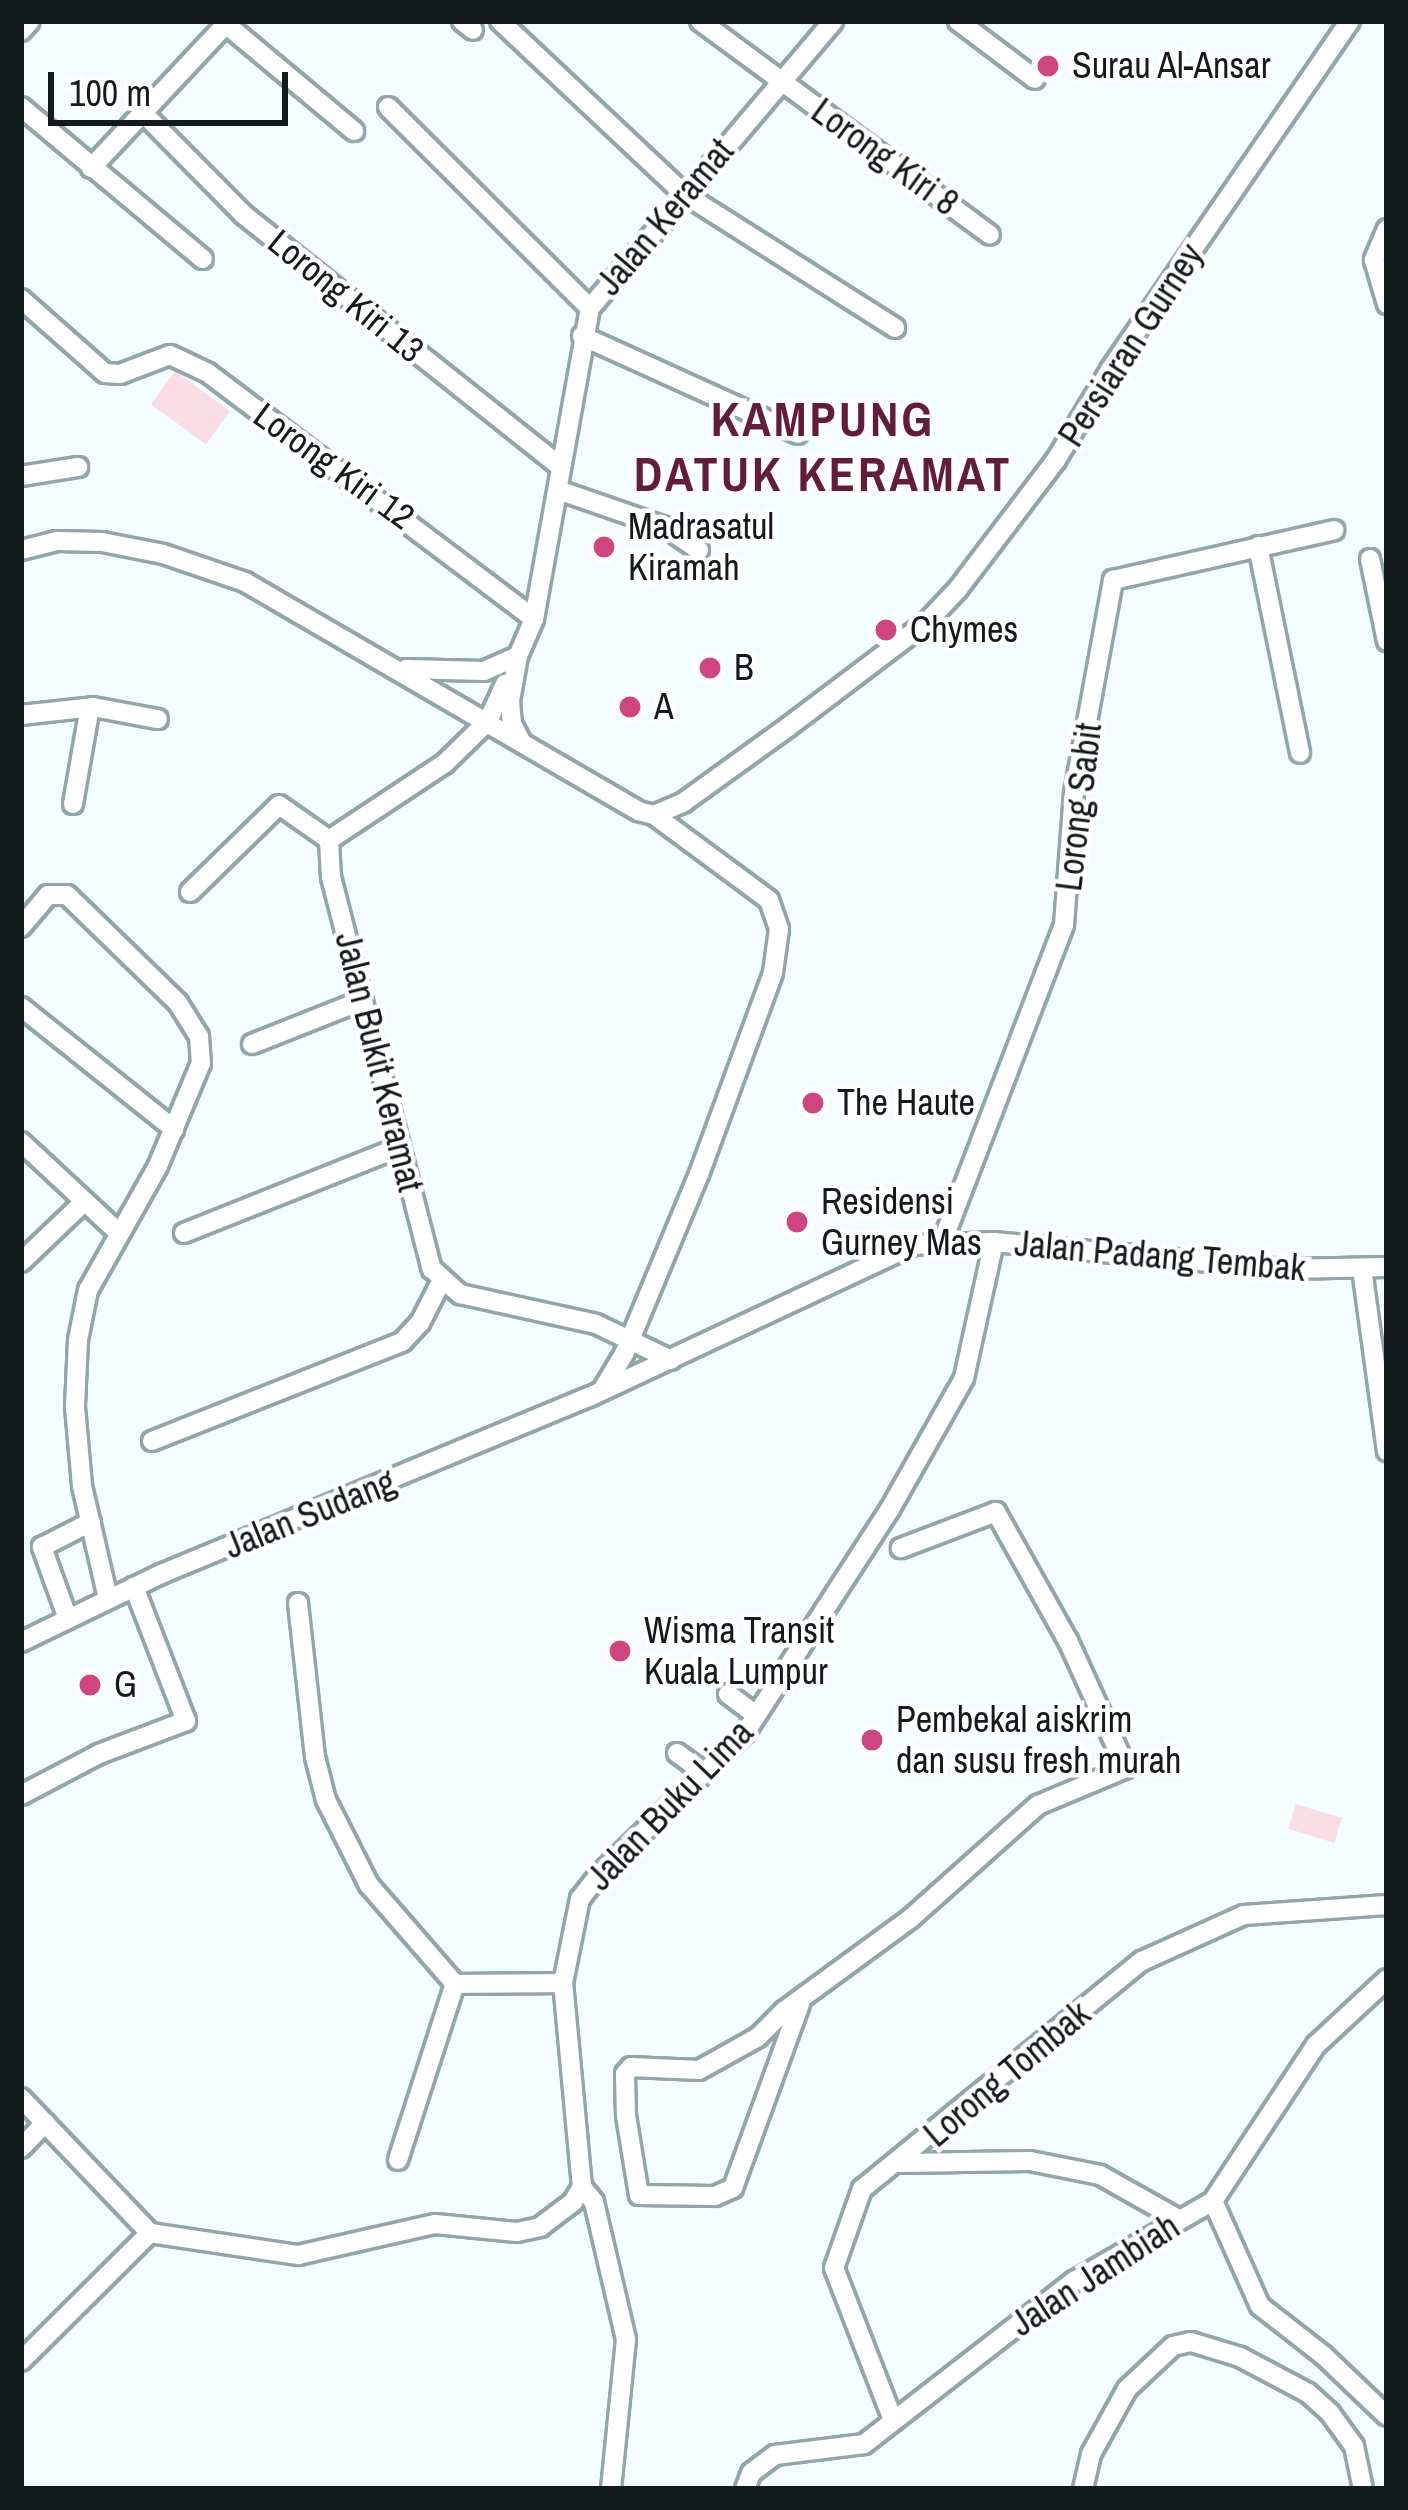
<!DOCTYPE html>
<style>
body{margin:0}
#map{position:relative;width:1408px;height:2510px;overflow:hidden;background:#f3fcfe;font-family:"Archivo Narrow",sans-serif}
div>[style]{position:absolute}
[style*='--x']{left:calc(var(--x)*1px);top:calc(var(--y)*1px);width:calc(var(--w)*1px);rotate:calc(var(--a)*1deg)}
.green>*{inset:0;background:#fadce5;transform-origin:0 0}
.roads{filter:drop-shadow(3px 0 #92a6aa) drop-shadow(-3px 0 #92a6aa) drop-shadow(0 3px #92a6aa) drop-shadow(0 -3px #92a6aa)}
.street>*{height:18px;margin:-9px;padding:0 9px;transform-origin:9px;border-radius:9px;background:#fff}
.dots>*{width:33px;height:33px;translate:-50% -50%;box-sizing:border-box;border:6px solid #fff;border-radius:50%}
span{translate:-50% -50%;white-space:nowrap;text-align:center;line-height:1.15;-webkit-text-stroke:9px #fff;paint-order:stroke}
.poi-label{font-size:36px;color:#131a1c}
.left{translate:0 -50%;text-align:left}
.street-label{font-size:36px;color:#131a1c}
.district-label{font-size:48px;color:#601e3a;font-weight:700;letter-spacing:3px}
.frame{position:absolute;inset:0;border:24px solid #131a1c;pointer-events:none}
.scale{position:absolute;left:48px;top:72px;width:240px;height:54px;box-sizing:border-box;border:6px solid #131a1c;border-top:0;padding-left:15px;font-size:36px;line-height:42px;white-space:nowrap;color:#131a1c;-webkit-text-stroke:9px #fff;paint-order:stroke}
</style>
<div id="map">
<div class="green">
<i style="left:175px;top:371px;width:68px;height:41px;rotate:36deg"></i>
<i style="left:1296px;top:1804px;width:48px;height:26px;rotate:17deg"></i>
</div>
<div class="roads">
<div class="street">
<i style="--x:222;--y:21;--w:172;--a:39.8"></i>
<i style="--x:462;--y:21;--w:14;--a:39"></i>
<i style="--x:500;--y:21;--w:253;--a:43.2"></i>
<i style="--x:684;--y:194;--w:250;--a:32.4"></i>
<i style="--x:700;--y:21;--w:360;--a:36.4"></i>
<i style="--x:958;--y:21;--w:96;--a:37"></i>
<i style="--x:21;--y:31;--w:13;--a:-48"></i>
<i style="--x:21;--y:107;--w:237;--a:39.9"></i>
<i style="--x:388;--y:107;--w:285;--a:44.9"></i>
<i style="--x:144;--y:114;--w:142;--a:45.3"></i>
<i style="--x:244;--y:215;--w:404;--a:38.5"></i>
<i style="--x:91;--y:168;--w:197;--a:-46.8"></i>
<i style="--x:1387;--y:229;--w:34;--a:113"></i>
<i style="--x:1374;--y:260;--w:46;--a:73.5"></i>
<i style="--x:21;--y:299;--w:112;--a:41.4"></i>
<i style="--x:105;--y:373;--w:15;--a:4"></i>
<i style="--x:120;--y:374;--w:53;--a:-20.8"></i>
<i style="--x:170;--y:355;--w:42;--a:25.3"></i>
<i style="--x:208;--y:373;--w:408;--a:37"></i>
<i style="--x:582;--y:336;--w:237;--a:24.4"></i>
<i style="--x:21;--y:476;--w:58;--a:-9"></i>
<i style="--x:558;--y:490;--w:113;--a:19.1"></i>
<i style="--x:665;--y:527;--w:41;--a:34.1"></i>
<i style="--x:1258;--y:546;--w:211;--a:78.5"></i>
<i style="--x:21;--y:550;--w:37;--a:-14"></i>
<i style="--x:57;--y:541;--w:45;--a:1.3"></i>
<i style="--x:102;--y:542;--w:62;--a:11.1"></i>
<i style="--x:163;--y:554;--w:87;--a:18.9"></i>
<i style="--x:245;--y:582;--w:455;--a:30.2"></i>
<i style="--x:638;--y:811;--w:16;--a:14"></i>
<i style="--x:654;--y:815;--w:143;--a:36.5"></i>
<i style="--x:769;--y:900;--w:31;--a:71"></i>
<i style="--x:779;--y:929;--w:44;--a:97.8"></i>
<i style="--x:773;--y:973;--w:214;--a:110.2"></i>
<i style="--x:699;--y:1174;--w:195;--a:112.6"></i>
<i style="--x:624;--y:1354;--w:39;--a:121"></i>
<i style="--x:1370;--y:559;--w:84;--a:78.3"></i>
<i style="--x:406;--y:669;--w:78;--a:1.5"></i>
<i style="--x:484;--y:671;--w:37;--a:-24"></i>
<i style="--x:21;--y:715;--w:72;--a:-6.3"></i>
<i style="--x:93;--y:707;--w:66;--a:10.5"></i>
<i style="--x:521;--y:741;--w:19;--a:-118"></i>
<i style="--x:512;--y:724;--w:23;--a:-95"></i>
<i style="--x:510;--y:701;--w:46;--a:-79.9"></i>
<i style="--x:518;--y:656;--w:40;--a:-66.6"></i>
<i style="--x:534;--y:619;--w:316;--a:-79.8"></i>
<i style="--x:590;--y:308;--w:376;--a:-49.7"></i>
<i style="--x:73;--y:804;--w:98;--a:-80.1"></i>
<i style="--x:654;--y:815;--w:33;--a:-23"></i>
<i style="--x:684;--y:802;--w:128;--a:-35.8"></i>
<i style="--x:788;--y:727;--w:176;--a:-37.1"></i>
<i style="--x:928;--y:621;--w:44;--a:-46.8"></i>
<i style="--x:958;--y:589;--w:162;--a:-52.8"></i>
<i style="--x:1056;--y:460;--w:105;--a:-59"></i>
<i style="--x:1110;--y:370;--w:424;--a:-55.5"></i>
<i style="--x:329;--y:840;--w:37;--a:87"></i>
<i style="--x:331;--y:877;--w:405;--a:75.6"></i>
<i style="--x:432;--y:1269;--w:38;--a:42"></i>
<i style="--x:460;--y:1294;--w:139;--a:12.4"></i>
<i style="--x:596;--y:1324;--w:83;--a:25.6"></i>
<i style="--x:329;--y:840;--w:138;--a:-33.5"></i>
<i style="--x:444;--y:764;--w:62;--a:-44.3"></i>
<i style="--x:488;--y:721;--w:41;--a:-65.3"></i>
<i style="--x:190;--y:892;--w:124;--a:-44.3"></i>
<i style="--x:279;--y:805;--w:61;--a:35"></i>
<i style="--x:21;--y:927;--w:42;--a:-49.8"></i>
<i style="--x:48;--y:895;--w:19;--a:0"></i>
<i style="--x:67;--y:895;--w:155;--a:44.2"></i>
<i style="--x:178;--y:1003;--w:39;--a:58"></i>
<i style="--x:199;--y:1036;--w:27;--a:86"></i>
<i style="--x:201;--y:1063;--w:112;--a:112.7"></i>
<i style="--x:158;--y:1166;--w:142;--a:119.4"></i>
<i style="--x:88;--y:1290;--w:51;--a:101.3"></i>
<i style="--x:78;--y:1340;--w:67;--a:92.6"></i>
<i style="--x:75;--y:1407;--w:79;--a:84.9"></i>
<i style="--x:82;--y:1486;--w:116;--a:77"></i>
<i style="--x:21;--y:1007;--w:196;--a:38.6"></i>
<i style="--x:252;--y:1044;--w:119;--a:-21.6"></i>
<i style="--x:21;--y:1142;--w:132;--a:42.9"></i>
<i style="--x:184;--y:1233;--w:232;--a:-21.7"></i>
<i style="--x:943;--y:1240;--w:337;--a:-69"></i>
<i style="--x:1064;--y:925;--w:132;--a:-85.7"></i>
<i style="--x:1074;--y:793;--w:217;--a:-79.6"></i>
<i style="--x:1113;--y:580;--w:227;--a:-12.7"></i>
<i style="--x:21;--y:1262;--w:88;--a:-43.6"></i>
<i style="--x:1362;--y:1269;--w:184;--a:82.2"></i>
<i style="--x:152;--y:1441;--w:269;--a:-21.6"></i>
<i style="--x:402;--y:1342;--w:26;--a:-47"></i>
<i style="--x:420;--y:1323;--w:48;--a:-62.9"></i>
<i style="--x:298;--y:1603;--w:155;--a:83.7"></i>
<i style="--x:315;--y:1757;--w:44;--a:75.7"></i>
<i style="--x:326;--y:1800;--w:95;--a:63.2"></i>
<i style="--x:369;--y:1885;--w:131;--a:49"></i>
<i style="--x:455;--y:1984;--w:108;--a:-0.5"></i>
<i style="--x:68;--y:1619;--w:77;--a:-109.9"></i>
<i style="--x:42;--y:1547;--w:55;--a:-27"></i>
<i style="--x:21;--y:1642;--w:156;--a:-25.9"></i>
<i style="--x:161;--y:1574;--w:463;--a:-22.5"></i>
<i style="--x:589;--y:1397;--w:358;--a:-25.1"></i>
<i style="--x:913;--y:1245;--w:81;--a:-2.1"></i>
<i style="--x:994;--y:1242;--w:292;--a:5.3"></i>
<i style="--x:1285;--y:1269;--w:102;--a:-1.1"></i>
<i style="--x:728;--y:1694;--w:35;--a:37"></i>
<i style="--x:677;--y:1753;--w:34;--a:36"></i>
<i style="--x:21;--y:1795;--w:88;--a:-27.7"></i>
<i style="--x:99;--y:1754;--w:93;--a:-20.8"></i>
<i style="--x:186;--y:1721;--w:144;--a:-111.2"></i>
<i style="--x:800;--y:2004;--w:196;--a:110"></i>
<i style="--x:733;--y:2188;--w:20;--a:156"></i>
<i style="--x:715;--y:2196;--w:76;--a:-179.2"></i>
<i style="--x:639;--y:2195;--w:80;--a:-99.3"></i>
<i style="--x:626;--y:2116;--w:42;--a:-91.4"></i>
<i style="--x:625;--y:2074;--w:9;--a:-49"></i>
<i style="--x:631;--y:2067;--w:68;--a:2.5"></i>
<i style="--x:699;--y:2070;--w:68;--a:-29.2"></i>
<i style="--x:758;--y:2037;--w:37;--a:-45"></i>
<i style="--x:784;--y:2011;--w:157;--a:-36.2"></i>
<i style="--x:911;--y:1918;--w:170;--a:-41.7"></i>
<i style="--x:1038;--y:1805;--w:95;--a:-22.8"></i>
<i style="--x:1126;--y:1768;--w:140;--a:-114.5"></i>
<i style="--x:1068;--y:1641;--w:148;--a:-119.2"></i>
<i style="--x:996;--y:1512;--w:102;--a:159.2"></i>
<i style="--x:21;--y:2098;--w:187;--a:46.3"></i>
<i style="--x:21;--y:2148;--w:35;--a:-46"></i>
<i style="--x:398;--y:2160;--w:185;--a:-72.1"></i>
<i style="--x:900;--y:2163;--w:130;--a:-0.9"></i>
<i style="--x:1030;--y:2161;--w:71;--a:11.3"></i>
<i style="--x:1100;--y:2175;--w:90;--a:29.4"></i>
<i style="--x:582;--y:2187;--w:19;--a:51"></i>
<i style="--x:594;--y:2202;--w:141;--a:76.9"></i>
<i style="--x:626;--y:2339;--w:151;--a:95.7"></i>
<i style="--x:1213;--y:2201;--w:115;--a:65.9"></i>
<i style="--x:1260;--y:2306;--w:80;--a:37.9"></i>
<i style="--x:1323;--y:2355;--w:88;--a:43.6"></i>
<i style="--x:150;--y:2233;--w:150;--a:8.5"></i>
<i style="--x:298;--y:2255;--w:140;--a:-12.8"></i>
<i style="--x:435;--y:2224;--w:82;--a:5.6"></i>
<i style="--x:517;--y:2232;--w:24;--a:-12"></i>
<i style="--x:540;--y:2227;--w:41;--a:-37.1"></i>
<i style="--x:573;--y:2202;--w:17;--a:-59"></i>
<i style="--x:582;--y:2187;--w:205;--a:-95.3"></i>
<i style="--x:563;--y:1983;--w:86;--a:-78.6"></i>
<i style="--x:580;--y:1899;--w:28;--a:-52"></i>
<i style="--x:597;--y:1877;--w:206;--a:-44.2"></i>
<i style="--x:745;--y:1733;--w:267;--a:-57.1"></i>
<i style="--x:890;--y:1509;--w:150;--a:-60.5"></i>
<i style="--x:964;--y:1378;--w:139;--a:-77.6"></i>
<i style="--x:21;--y:2361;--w:182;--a:-44.8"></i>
<i style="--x:893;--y:2420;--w:163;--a:-111.2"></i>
<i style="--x:834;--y:2268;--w:84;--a:-70.5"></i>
<i style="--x:862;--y:2189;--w:361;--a:-39.2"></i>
<i style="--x:1142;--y:1961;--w:112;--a:-24.3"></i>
<i style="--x:1244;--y:1915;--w:143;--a:-4"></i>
<i style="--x:745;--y:2489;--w:17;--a:-69"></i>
<i style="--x:751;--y:2473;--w:30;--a:-37"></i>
<i style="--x:775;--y:2455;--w:90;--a:-7"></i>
<i style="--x:864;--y:2444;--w:266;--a:-37.8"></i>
<i style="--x:1074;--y:2281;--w:160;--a:-29.9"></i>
<i style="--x:1213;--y:2201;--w:187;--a:-56.6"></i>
<i style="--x:1316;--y:2045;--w:97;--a:-42.9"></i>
<i style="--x:1083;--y:2489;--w:36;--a:-77"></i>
<i style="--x:1091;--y:2454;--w:74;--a:-61"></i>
<i style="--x:1127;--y:2389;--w:63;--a:-43.1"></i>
<i style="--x:1173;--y:2346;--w:18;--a:-13"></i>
<i style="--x:1191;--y:2342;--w:51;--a:17"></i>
<i style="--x:1240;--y:2357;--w:77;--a:27.9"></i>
<i style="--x:1308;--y:2393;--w:30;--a:42"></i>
<i style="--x:1330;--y:2413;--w:41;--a:54"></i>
<i style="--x:1354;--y:2446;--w:44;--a:78.2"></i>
</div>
</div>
<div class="dots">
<i style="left:1048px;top:66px;background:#ce4580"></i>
<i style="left:604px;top:547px;background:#ce4580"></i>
<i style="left:886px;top:630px;background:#ce4580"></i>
<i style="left:710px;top:668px;background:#ce4580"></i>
<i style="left:630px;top:707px;background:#ce4580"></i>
<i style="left:813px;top:1103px;background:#ce4580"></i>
<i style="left:797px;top:1222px;background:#ce4580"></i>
<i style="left:620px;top:1651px;background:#ce4580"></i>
<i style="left:90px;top:1685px;background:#ce4580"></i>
<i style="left:872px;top:1740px;background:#ce4580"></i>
</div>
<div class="poi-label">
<span class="left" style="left:1072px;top:66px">Surau Al-Ansar</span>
<span class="left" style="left:628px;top:547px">Madrasatul<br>Kiramah</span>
<span class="left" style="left:910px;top:630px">Chymes</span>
<span class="left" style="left:734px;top:668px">B</span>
<span class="left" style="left:654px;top:707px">A</span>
<span class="left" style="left:837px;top:1103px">The Haute</span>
<span class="left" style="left:821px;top:1222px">Residensi<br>Gurney Mas</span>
<span class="left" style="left:644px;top:1651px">Wisma Transit<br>Kuala Lumpur</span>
<span class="left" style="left:114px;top:1685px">G</span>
<span class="left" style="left:896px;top:1740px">Pembekal aiskrim<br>dan susu fresh murah</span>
</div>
<div class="street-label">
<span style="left:885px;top:157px;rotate:36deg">Lorong Kiri 8</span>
<span style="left:665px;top:217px;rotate:-50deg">Jalan Keramat</span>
<span style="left:346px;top:296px;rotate:39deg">Lorong Kiri 13</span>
<span style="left:1131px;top:345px;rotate:-57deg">Persiaran Gurney</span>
<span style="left:334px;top:466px;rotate:36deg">Lorong Kiri 12</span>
<span style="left:1079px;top:807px;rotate:-83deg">Lorong Sabit</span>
<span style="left:379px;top:1062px;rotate:76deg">Jalan Bukit Keramat</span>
<span style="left:1160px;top:1256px;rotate:5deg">Jalan Padang Tembak</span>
<span style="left:310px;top:1514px;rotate:-22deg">Jalan Sudang</span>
<span style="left:670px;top:1805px;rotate:-46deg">Jalan Buku Lima</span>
<span style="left:1007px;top:2074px;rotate:-40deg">Lorong Tombak</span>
<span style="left:1095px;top:2275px;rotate:-33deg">Jalan Jambiah</span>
</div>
<div class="district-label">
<span style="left:823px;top:446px">KAMPUNG<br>DATUK KERAMAT</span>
</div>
<div class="frame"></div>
<div class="scale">100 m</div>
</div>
